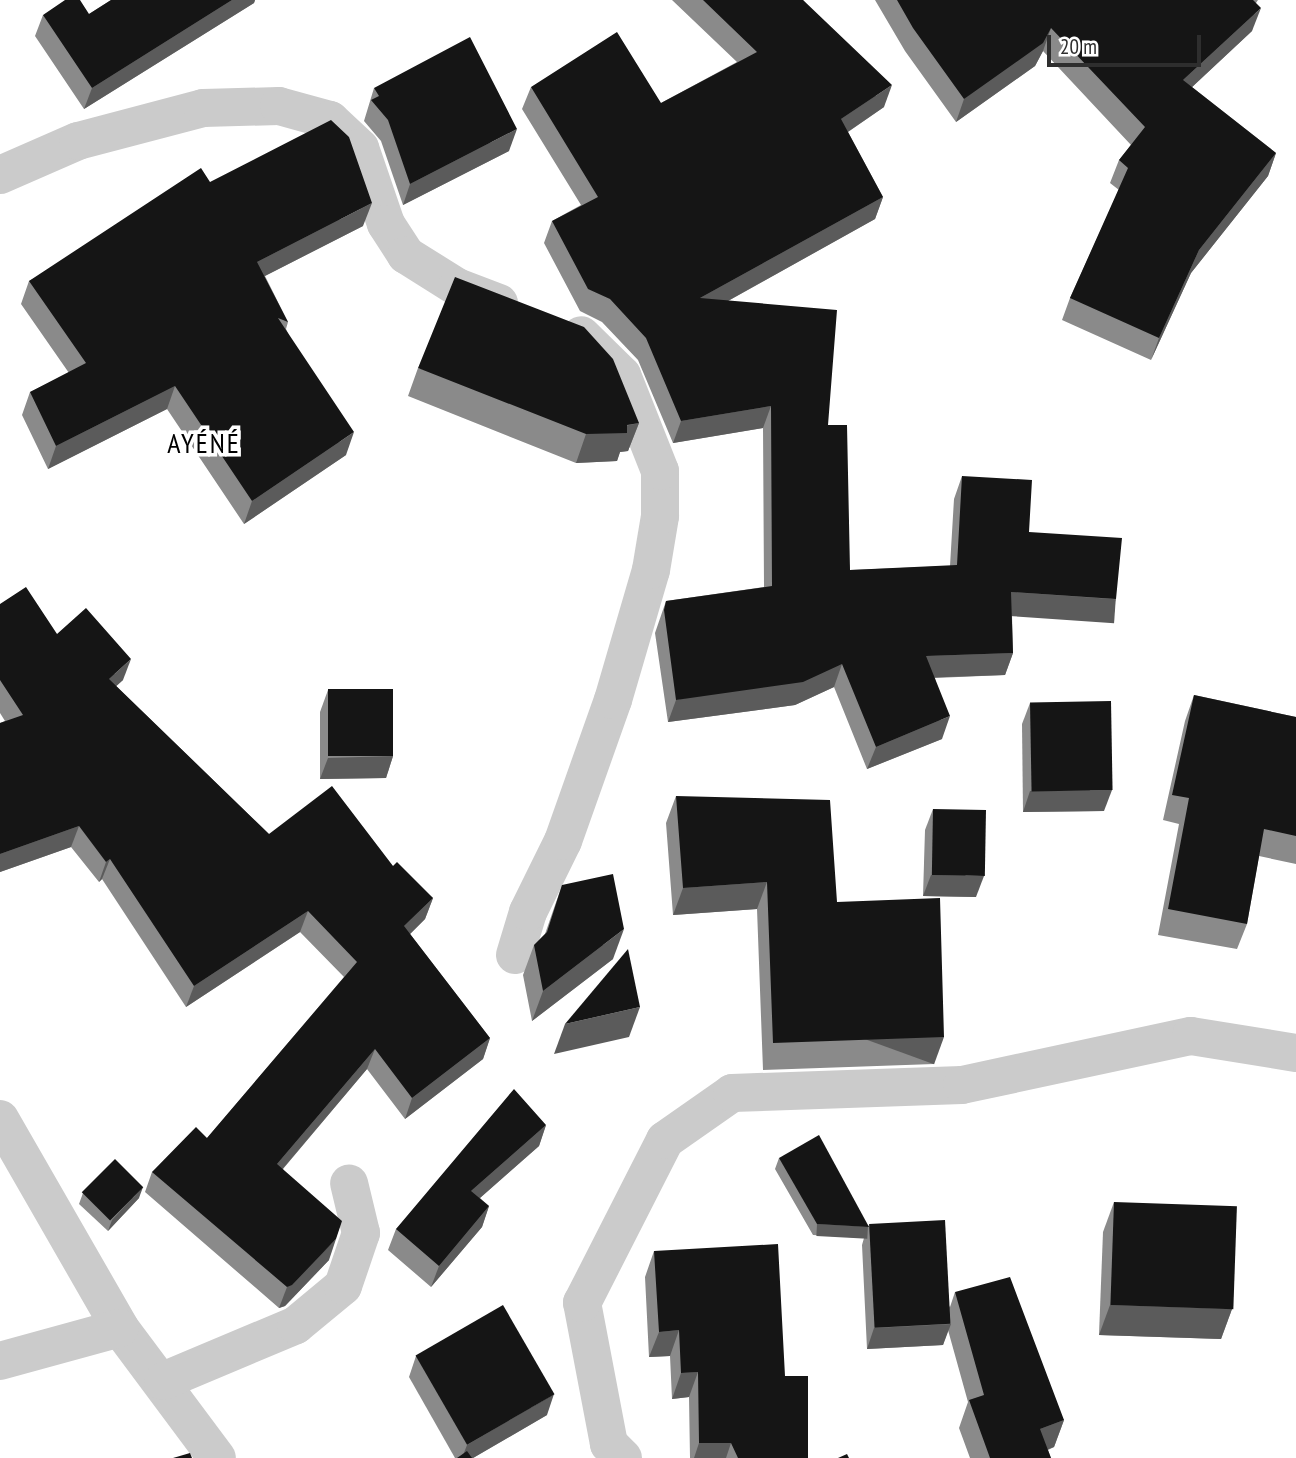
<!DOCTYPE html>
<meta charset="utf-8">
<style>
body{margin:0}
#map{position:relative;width:1296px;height:1458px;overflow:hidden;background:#fff;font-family:"PT Sans Narrow",sans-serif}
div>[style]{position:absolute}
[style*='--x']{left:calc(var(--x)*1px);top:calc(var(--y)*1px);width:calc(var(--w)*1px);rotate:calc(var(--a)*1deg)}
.minor>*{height:38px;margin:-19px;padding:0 19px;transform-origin:19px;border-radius:19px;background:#cbcbcb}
.wall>*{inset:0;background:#8a8a8a}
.shaded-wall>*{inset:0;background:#5b5b5b;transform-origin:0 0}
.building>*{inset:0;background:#151515;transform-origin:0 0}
span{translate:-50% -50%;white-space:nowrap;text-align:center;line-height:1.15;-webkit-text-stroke:7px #fff;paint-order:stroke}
.quarter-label{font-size:28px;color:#000;letter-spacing:2px}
.scale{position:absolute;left:1047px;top:35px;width:154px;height:32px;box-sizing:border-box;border:4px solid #2e2e2e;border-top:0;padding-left:9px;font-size:21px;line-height:24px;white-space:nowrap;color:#2e2e2e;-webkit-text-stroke:5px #fff;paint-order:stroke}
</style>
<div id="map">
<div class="minor">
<i style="--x:0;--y:175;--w:85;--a:-23.6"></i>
<i style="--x:78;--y:141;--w:129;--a:-14.8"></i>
<i style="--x:203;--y:108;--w:76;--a:-1.5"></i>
<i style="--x:279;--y:106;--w:53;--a:15.4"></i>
<i style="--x:330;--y:120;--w:41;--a:43"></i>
<i style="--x:360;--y:148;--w:80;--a:71.1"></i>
<i style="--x:386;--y:224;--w:37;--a:57"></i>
<i style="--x:406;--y:255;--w:60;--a:32.1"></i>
<i style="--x:457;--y:287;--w:45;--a:20.9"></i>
<i style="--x:515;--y:955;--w:45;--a:-73.2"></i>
<i style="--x:528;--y:912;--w:79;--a:-63.8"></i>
<i style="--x:563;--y:841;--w:150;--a:-70.5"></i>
<i style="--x:613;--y:700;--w:135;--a:-73.7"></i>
<i style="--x:651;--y:570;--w:55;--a:-80.5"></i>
<i style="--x:660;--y:516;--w:45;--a:-90"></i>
<i style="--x:660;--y:471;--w:103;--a:-111.6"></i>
<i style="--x:622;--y:375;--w:57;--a:-135.7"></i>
<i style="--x:0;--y:1119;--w:241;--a:60.1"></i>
<i style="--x:120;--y:1328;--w:162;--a:53.3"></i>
<i style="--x:0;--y:1361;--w:124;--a:-15.4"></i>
<i style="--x:163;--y:1381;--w:144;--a:-22.8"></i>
<i style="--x:296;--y:1325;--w:61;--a:-39.7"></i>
<i style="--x:343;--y:1286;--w:56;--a:-71.2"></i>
<i style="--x:361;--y:1233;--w:51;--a:-103.5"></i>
<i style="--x:623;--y:1458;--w:20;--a:-135"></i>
<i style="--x:609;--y:1444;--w:144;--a:-100.8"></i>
<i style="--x:582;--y:1303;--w:183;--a:-63"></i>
<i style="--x:665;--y:1140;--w:82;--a:-35"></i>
<i style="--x:732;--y:1093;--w:230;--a:-2"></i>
<i style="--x:962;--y:1085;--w:234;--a:-12.1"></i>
<i style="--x:1191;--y:1036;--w:106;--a:9.2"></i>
</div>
<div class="wall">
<i style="clip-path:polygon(111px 0,255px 0,254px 3px,84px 109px,35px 36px,43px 15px,89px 14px)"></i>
<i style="clip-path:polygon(672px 0,803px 0,884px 107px,848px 132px,883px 197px,875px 219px,728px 301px,828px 425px,850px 570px,950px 566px,954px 499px,962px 476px,1029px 532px,1116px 599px,1108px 622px,1012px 615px,1013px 653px,1005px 675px,935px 678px,942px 739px,867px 769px,834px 687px,795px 705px,668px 722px,655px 633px,666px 601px,764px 587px,763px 428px,673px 443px,638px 360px,602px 322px,580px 311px,544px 243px,552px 221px,581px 205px,522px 109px,531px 87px,661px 103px,737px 62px)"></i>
<i style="clip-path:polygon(875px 0,1258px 0,1256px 3px,1252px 31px,1192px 87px,1276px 153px,1268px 176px,1191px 273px,1151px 360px,1062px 320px,1070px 298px,1119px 190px,1110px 183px,1119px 160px,1131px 145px,1043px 51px,1035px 66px,956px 122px,905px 51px)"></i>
<i style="clip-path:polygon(374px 88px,509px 151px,403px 205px,381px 141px,364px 121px)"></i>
<i style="clip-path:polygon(210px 182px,363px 226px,265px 276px,288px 322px,286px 329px,346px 455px,244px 524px,167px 409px,48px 469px,22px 415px,30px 392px,69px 373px,21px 304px,29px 281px)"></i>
<i style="clip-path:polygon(418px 368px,639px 423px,628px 451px,620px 452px,617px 461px,576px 463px,408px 396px)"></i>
<i style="clip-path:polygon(0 604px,57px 634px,123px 680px,116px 686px,269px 834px,393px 866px,433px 898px,425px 919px,410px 934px,490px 1038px,483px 1059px,405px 1119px,367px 1069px,283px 1169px,329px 1260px,285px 1306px,279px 1308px,145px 1192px,152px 1172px,207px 1138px,344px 977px,300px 932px,186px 1007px,102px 879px,99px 882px,71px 847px,0 872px,0 723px,5px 721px,0 713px)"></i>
<i style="clip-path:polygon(328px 690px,393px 756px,386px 778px,320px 779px,320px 712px)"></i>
<i style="clip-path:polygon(1194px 695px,1296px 717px,1296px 864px,1259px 856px,1247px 924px,1237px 949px,1158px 935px,1179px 824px,1163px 820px,1185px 721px)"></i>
<i style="clip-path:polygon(1030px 703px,1104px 811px,1023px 812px,1022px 724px)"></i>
<i style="clip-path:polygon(676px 796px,837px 902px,934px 1064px,763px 1070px,757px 909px,673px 915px,666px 823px)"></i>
<i style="clip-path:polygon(933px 809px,976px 897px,923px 896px,925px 830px)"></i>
<i style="clip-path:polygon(562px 885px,613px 959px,532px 1021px,523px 975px,534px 945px,545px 934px)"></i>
<i style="clip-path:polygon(546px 1125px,539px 1146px,480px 1198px,489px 1206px,482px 1227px,431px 1287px,388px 1250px,396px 1229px)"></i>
<i style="clip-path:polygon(779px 1158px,869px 1226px,950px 1307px,955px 1292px,1064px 1420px,1054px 1447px,1048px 1450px,1051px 1458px,970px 1458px,959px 1428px,968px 1402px,948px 1330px,943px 1345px,867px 1349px,862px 1245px,864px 1238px,813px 1235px,775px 1169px)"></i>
<i style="clip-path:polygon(83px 1193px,139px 1198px,108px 1231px,79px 1204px)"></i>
<i style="clip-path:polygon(1114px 1202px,1232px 1309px,1221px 1339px,1099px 1335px,1103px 1232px)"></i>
<i style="clip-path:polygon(654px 1251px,785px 1376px,808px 1458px,690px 1458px,689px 1397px,672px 1399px,670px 1356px,649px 1357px,645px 1277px)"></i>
<i style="clip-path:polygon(416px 1356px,547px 1415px,473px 1458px,455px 1458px,409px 1377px)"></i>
</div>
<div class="shaded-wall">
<i style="clip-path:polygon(232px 0,255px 0,254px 3px,84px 109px,92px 88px)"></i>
<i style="clip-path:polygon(1261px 8px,1252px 31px,1175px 103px,1183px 80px)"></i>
<i style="clip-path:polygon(1051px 28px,1043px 51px,1035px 66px,956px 122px,964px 99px)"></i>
<i style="clip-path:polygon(892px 85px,884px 107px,833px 142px,841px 119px)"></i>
<i style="clip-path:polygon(517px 129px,509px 151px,403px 205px,410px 184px)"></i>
<i style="clip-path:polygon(1276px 153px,1268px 176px,1191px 273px,1151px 360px,1159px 338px,1199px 250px)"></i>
<i style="clip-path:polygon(883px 197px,875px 219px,692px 321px,700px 298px)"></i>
<i style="clip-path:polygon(372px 203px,363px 226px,249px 284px,257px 262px)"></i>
<i style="clip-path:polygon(175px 386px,167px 409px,48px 469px,56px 446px)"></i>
<i style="clip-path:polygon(771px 406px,763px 428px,673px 443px,681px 421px)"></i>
<i style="clip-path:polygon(639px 423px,628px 451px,620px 452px,617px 461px,576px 463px,586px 434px)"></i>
<i style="clip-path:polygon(354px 432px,346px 455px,244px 524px,252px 501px)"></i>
<i style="left:1011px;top:592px;width:105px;height:24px;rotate:4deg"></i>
<i style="clip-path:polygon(1013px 653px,1005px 675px,917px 678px,926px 656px)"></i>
<i style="clip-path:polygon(131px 659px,123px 680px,101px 700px,109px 679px)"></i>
<i style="clip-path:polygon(842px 664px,834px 687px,795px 705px,668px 722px,676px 700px)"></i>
<i style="clip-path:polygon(950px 716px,942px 739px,867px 769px,876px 747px)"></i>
<i style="clip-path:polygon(393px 756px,386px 778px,320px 779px,328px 758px)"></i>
<i style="clip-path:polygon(1112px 790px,1104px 811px,1023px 812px,1030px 791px)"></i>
<i style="clip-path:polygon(79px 826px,71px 847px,0 872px,0 854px)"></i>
<i style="clip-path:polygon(110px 859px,102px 879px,99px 882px,106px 862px)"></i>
<i style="clip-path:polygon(931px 875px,984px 876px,976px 897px,923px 896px)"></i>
<i style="clip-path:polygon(767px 882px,757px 909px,673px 915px,683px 888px)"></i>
<i style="clip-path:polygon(433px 898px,425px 919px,397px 947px,404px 926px)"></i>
<i style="clip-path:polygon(308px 911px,300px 932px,186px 1007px,194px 986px)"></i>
<i style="clip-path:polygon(624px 929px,613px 959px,532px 1021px,543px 991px)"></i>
<i style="clip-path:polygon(640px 1007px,629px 1037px,554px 1054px,565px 1024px)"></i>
<i style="left:944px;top:1037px;width:29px;height:171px;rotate:110deg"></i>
<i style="clip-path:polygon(490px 1038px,483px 1059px,405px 1119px,412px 1098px)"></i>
<i style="clip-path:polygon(375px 1049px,367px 1069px,269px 1185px,277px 1164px)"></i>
<i style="clip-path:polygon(546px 1125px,539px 1146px,464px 1212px,471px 1191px)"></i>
<i style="clip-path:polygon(143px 1187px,139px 1198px,108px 1231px,112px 1220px)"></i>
<i style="clip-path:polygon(489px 1206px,482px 1227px,431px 1287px,439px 1266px)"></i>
<i style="left:817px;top:1224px;width:51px;height:12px;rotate:3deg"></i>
<i style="clip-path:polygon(336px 1239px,329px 1260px,285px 1306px,279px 1308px,287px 1287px)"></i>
<i style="clip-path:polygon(1110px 1305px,1232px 1309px,1221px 1339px,1099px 1335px)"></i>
<i style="clip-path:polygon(951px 1324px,943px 1345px,867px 1349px,874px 1328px)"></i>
<i style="clip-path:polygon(679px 1330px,670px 1356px,649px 1357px,659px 1332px)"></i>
<i style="clip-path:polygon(698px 1372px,689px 1397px,672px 1399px,681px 1373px)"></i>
<i style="clip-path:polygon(554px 1394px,547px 1415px,473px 1458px,462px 1458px,467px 1445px)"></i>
<i style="clip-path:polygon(1064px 1420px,1054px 1447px,1030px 1456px,1040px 1429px)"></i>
<i style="clip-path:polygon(699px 1443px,731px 1443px,726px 1458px,694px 1458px)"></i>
</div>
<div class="building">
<i style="clip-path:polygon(65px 0,80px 0,89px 14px,111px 0,232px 0,92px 88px,43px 15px)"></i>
<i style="clip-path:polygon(703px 0,803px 0,892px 85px,841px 119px,883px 197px,700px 298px,837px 310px,828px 425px,847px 425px,850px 570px,957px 565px,962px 476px,1032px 480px,1029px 532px,1122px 538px,1116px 599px,1011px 592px,1013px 653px,926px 656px,950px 716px,876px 747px,842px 664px,803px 682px,676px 700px,664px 610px,666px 601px,772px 586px,771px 406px,681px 421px,646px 338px,610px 299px,588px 289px,552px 221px,598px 197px,531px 87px,617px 32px,661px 103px,757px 52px)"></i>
<i style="clip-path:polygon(897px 0,1253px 0,1261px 8px,1183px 80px,1276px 153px,1199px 250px,1159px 338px,1070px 298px,1128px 168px,1119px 160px,1145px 127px,1051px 28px,1043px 43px,964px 99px,913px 28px)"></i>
<i style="clip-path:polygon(470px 37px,517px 129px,410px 184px,388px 120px,371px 100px,379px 96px,374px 88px)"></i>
<i style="clip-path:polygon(331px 120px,349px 137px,372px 203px,257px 262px,288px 322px,278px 318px,354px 432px,252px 501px,175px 386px,56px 446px,30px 392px,86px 363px,29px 281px,201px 168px,210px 182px)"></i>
<i style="clip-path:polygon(455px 277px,584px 327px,613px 359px,639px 423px,627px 425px,627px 433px,586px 434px,418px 368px)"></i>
<i style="clip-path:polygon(26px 587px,57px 634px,86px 608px,131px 659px,109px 679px,269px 834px,332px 786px,393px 866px,397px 862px,433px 898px,404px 926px,490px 1038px,412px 1098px,375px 1049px,277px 1164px,342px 1221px,336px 1239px,292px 1285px,287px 1287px,152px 1172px,196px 1127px,207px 1138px,357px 962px,308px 911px,194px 986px,110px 859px,106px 862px,79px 826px,0 854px,0 723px,23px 715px,0 680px,0 604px)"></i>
<i style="left:393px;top:689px;width:67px;height:65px;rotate:90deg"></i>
<i style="clip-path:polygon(1194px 695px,1296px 717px,1296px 836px,1264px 829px,1247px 924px,1168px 909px,1189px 798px,1172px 795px)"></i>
<i style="left:1111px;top:701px;width:89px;height:81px;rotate:89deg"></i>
<i style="clip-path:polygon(676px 796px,830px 800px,837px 902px,940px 898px,944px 1037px,773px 1043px,767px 882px,683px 888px)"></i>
<i style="left:933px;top:809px;width:53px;height:66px;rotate:1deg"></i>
<i style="clip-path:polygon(613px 874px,624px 929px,543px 991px,534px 945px,547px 932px,562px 885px)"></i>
<i style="clip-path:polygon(628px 949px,640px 1007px,565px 1024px)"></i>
<i style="clip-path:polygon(514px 1089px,546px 1125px,471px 1191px,489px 1206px,439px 1266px,396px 1229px)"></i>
<i style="clip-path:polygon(819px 1135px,869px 1227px,817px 1224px,779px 1158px)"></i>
<i style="left:115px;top:1159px;width:40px;height:47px;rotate:45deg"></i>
<i style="left:1114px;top:1202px;width:123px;height:103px;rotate:2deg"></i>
<i style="left:945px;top:1220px;width:104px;height:76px;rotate:87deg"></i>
<i style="clip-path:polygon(778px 1244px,785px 1376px,808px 1376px,808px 1458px,738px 1458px,731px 1443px,699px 1443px,698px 1372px,681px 1373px,679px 1330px,659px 1332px,654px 1251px)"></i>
<i style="clip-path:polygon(1010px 1277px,1064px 1420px,1040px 1429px,1051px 1458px,990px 1458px,969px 1400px,984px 1395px,955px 1292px)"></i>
<i style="left:503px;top:1305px;width:103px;height:101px;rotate:60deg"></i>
<i style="clip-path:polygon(467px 1451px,472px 1458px,457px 1458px)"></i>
<i style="clip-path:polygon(190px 1453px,192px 1458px,173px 1458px)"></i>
<i style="clip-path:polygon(847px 1454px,849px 1458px,838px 1458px)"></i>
</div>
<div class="quarter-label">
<span style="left:204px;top:443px">AYÉNÉ</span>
</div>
<div class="scale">20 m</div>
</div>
